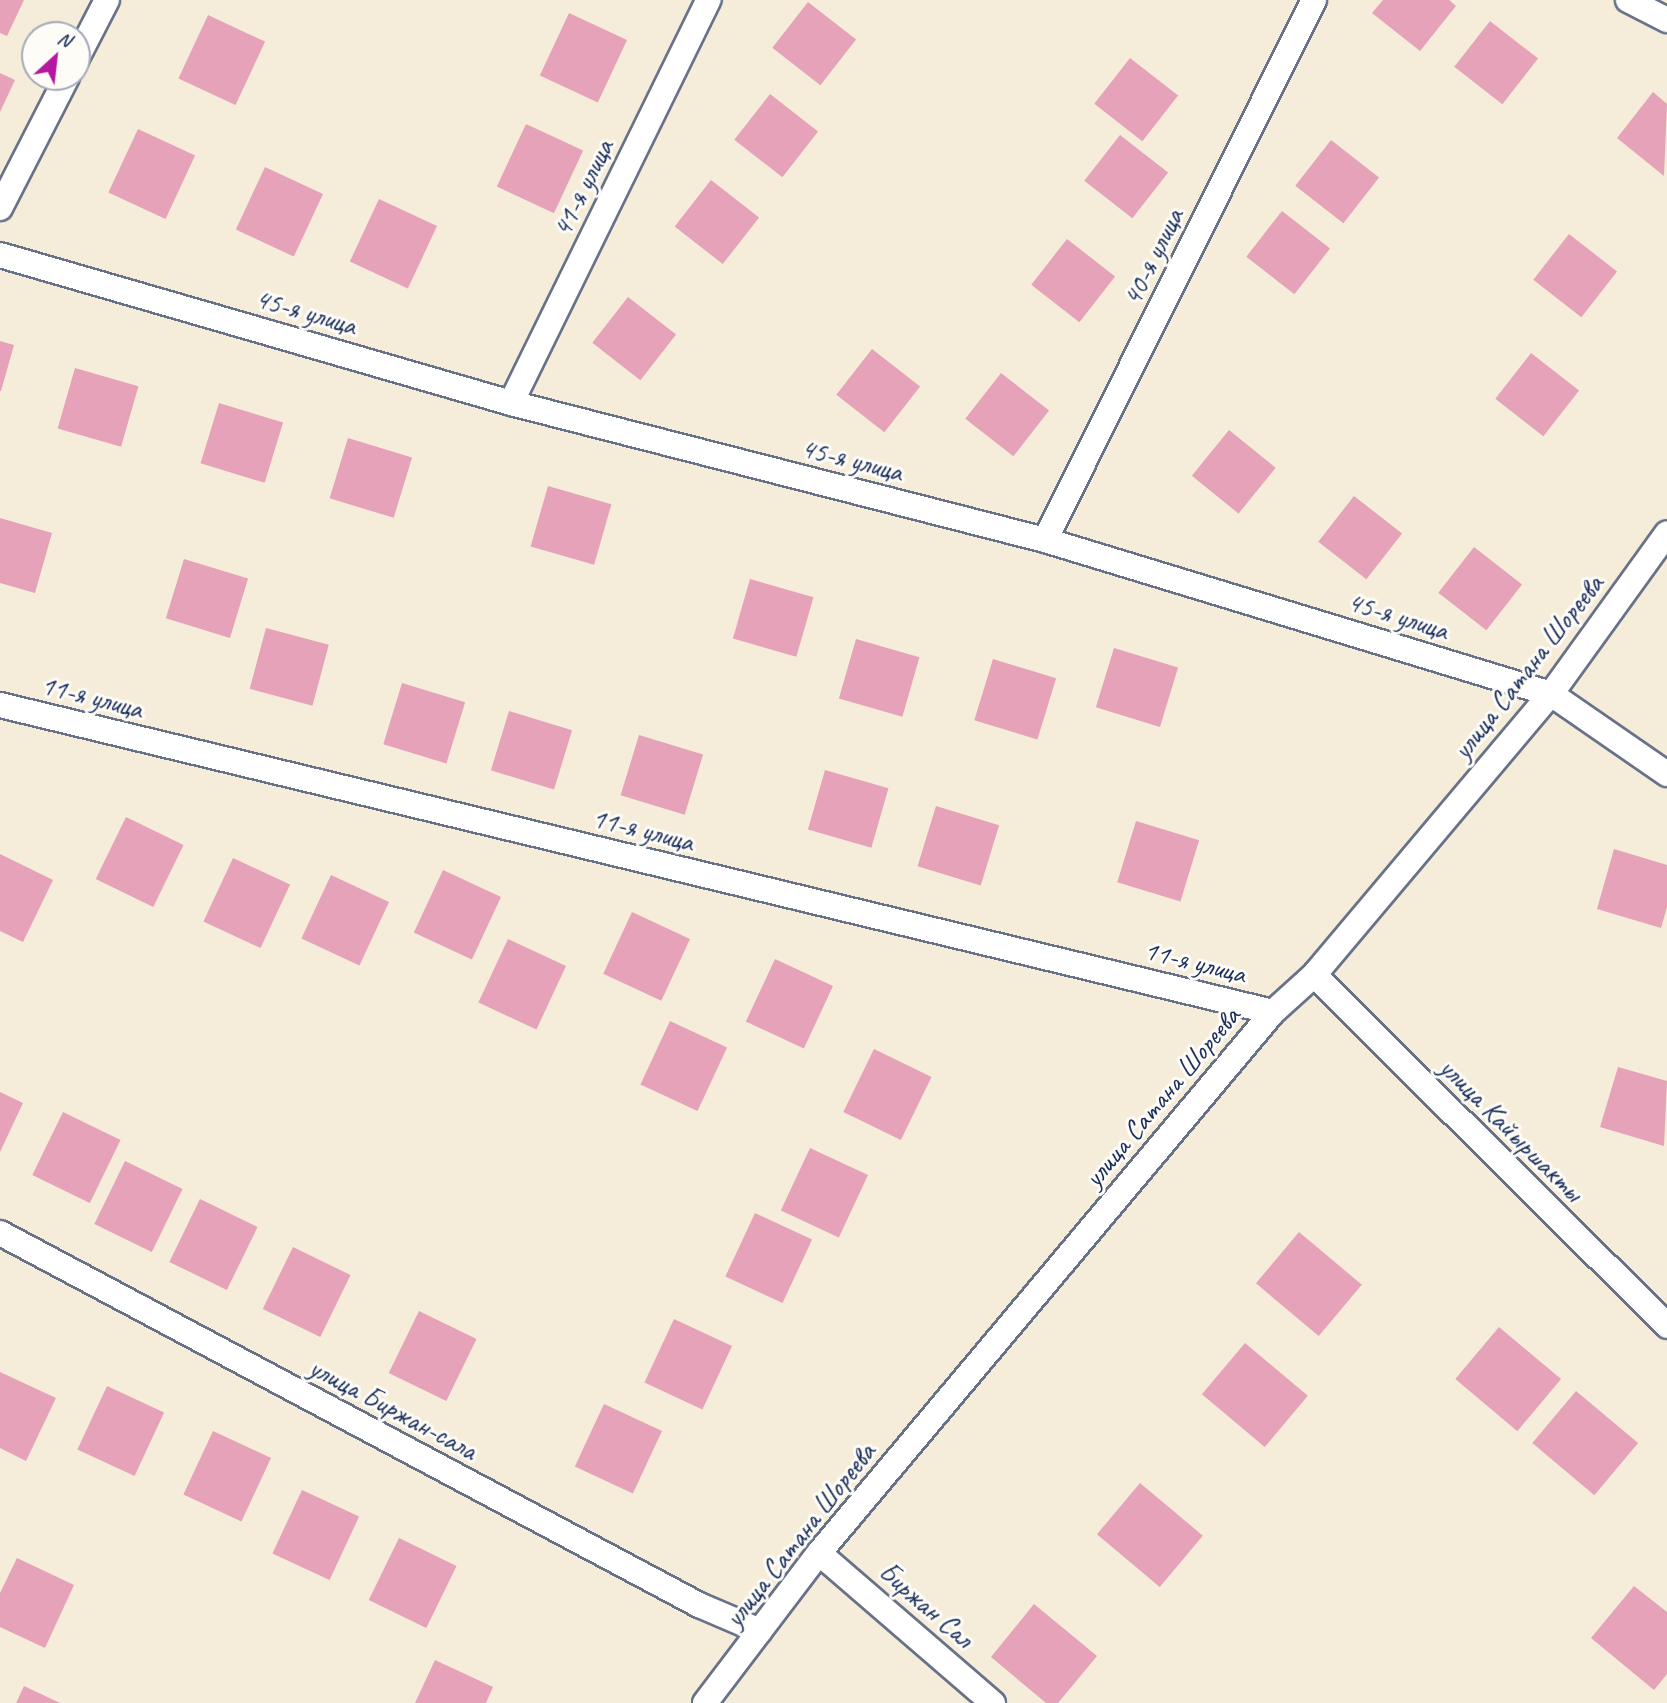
<!DOCTYPE html>
<meta charset="utf-8">
<style>
body{margin:0}
#map{position:relative;width:1667px;height:1703px;overflow:hidden;background:#f5edda;font-family:Caveat,sans-serif}
div>[style]{position:absolute}
[style*='--x']{left:calc(var(--x)*1px);top:calc(var(--y)*1px);width:calc(var(--w)*1px);rotate:calc(var(--a)*1deg)}
.building>*{inset:0;background:#e5a2b8;transform-origin:0 0}
.roads{filter:drop-shadow(2px 0 #677289) drop-shadow(-2px 0 #677289) drop-shadow(0 2px #677289) drop-shadow(0 -2px #677289)}
.street>*{height:24px;margin:-12px;padding:0 12px;transform-origin:12px;border-radius:12px;background:#fff}
span{translate:-50% -50%;white-space:nowrap;text-align:center;line-height:1.15;-webkit-text-stroke:6px #fdfcf7;paint-order:stroke}
.street-label{font-size:28px;color:#1b2f5e}
.north{position:absolute;left:21px;top:21px;width:70px;height:70px;box-sizing:border-box;background:#fdfcf7;border:2px solid #a3aaba;border-radius:50%;rotate:27deg;font-size:19px;font-weight:700;line-height:28px;text-align:center;color:#1b2f5e}
.north::after{content:'';display:block;margin:auto;width:24px;height:32px;background:#b5179e;clip-path:polygon(50% 0,100% 100%,50% 72%,0 100%)}
</style>
<div id="map">
<div class="building">
<i style="clip-path:polygon(0 0,24px 0,7px 36px,0 33px)"></i>
<i style="clip-path:polygon(1383px 0,1449px 0,1456px 6px,1420px 51px,1372px 13px)"></i>
<i style="left:808px;top:2px;width:61px;height:58px;rotate:38deg"></i>
<i style="left:569px;top:13px;width:64px;height:69px;rotate:25deg"></i>
<i style="left:208px;top:15px;width:63px;height:70px;rotate:25deg"></i>
<i style="left:1490px;top:21px;width:61px;height:58px;rotate:38deg"></i>
<i style="left:1130px;top:58px;width:61px;height:58px;rotate:38deg"></i>
<i style="clip-path:polygon(0 73px,15px 80px,0 112px)"></i>
<i style="clip-path:polygon(1653px 92px,1667px 104px,1664px 176px,1617px 138px)"></i>
<i style="left:770px;top:94px;width:61px;height:58px;rotate:38deg"></i>
<i style="left:526px;top:124px;width:63px;height:69px;rotate:25deg"></i>
<i style="left:138px;top:129px;width:63px;height:70px;rotate:25deg"></i>
<i style="left:1120px;top:135px;width:61px;height:58px;rotate:38deg"></i>
<i style="left:1331px;top:140px;width:61px;height:58px;rotate:38deg"></i>
<i style="left:265px;top:167px;width:64px;height:69px;rotate:25deg"></i>
<i style="left:711px;top:180px;width:61px;height:59px;rotate:38deg"></i>
<i style="left:379px;top:199px;width:64px;height:69px;rotate:25deg"></i>
<i style="left:1282px;top:211px;width:61px;height:58px;rotate:38deg"></i>
<i style="left:1569px;top:234px;width:61px;height:58px;rotate:38deg"></i>
<i style="left:1067px;top:239px;width:61px;height:58px;rotate:38deg"></i>
<i style="left:628px;top:297px;width:61px;height:58px;rotate:38deg"></i>
<i style="clip-path:polygon(0 341px,14px 345px,1px 391px,0 391px)"></i>
<i style="left:872px;top:349px;width:61px;height:58px;rotate:38deg"></i>
<i style="left:1531px;top:353px;width:61px;height:58px;rotate:38deg"></i>
<i style="left:75px;top:368px;width:66px;height:63px;rotate:16deg"></i>
<i style="left:1001px;top:373px;width:61px;height:58px;rotate:38deg"></i>
<i style="left:219px;top:403px;width:67px;height:63px;rotate:17deg"></i>
<i style="left:1229px;top:430px;width:60px;height:59px;rotate:39deg"></i>
<i style="left:348px;top:438px;width:67px;height:63px;rotate:17deg"></i>
<i style="left:548px;top:486px;width:66px;height:63px;rotate:16deg"></i>
<i style="left:1354px;top:496px;width:61px;height:58px;rotate:38deg"></i>
<i style="clip-path:polygon(0 518px,52px 533px,35px 593px,0 583px)"></i>
<i style="left:1474px;top:547px;width:61px;height:58px;rotate:38deg"></i>
<i style="left:184px;top:559px;width:67px;height:62px;rotate:17deg"></i>
<i style="left:750px;top:579px;width:66px;height:62px;rotate:16deg"></i>
<i style="left:266px;top:628px;width:65px;height:63px;rotate:15deg"></i>
<i style="left:856px;top:639px;width:66px;height:62px;rotate:16deg"></i>
<i style="left:1114px;top:648px;width:67px;height:62px;rotate:17deg"></i>
<i style="left:993px;top:659px;width:66px;height:64px;rotate:17deg"></i>
<i style="left:402px;top:683px;width:66px;height:64px;rotate:17deg"></i>
<i style="left:509px;top:711px;width:66px;height:62px;rotate:17deg"></i>
<i style="left:639px;top:735px;width:67px;height:63px;rotate:17deg"></i>
<i style="left:825px;top:770px;width:66px;height:62px;rotate:16deg"></i>
<i style="left:936px;top:806px;width:66px;height:63px;rotate:17deg"></i>
<i style="left:126px;top:817px;width:64px;height:69px;rotate:26deg"></i>
<i style="left:1136px;top:821px;width:66px;height:64px;rotate:17deg"></i>
<i style="clip-path:polygon(1614px 849px,1667px 865px,1667px 907px,1661px 928px,1597px 909px)"></i>
<i style="clip-path:polygon(0 854px,53px 880px,23px 942px,0 931px)"></i>
<i style="left:233px;top:858px;width:63px;height:70px;rotate:25deg"></i>
<i style="left:443px;top:870px;width:64px;height:69px;rotate:25deg"></i>
<i style="left:331px;top:875px;width:64px;height:70px;rotate:25deg"></i>
<i style="left:632px;top:912px;width:64px;height:68px;rotate:25deg"></i>
<i style="left:508px;top:939px;width:64px;height:70px;rotate:25deg"></i>
<i style="left:775px;top:959px;width:64px;height:69px;rotate:25deg"></i>
<i style="left:670px;top:1021px;width:63px;height:70px;rotate:25deg"></i>
<i style="left:874px;top:1049px;width:64px;height:70px;rotate:26deg"></i>
<i style="clip-path:polygon(1618px 1067px,1667px 1081px,1664px 1146px,1600px 1127px)"></i>
<i style="clip-path:polygon(0 1092px,23px 1103px,0 1152px)"></i>
<i style="left:63px;top:1112px;width:64px;height:70px;rotate:26deg"></i>
<i style="left:810px;top:1148px;width:64px;height:69px;rotate:25deg"></i>
<i style="left:125px;top:1161px;width:64px;height:70px;rotate:26deg"></i>
<i style="left:200px;top:1199px;width:64px;height:70px;rotate:26deg"></i>
<i style="left:755px;top:1213px;width:63px;height:70px;rotate:25deg"></i>
<i style="left:1299px;top:1232px;width:82px;height:67px;rotate:40deg"></i>
<i style="left:293px;top:1247px;width:64px;height:69px;rotate:26deg"></i>
<i style="left:419px;top:1311px;width:64px;height:69px;rotate:26deg"></i>
<i style="left:674px;top:1319px;width:64px;height:70px;rotate:25deg"></i>
<i style="left:1499px;top:1327px;width:81px;height:68px;rotate:40deg"></i>
<i style="left:1245px;top:1343px;width:82px;height:67px;rotate:40deg"></i>
<i style="clip-path:polygon(0 1372px,56px 1398px,26px 1461px,0 1448px)"></i>
<i style="left:107px;top:1386px;width:63px;height:70px;rotate:25deg"></i>
<i style="left:1576px;top:1391px;width:81px;height:68px;rotate:40deg"></i>
<i style="left:604px;top:1404px;width:64px;height:69px;rotate:25deg"></i>
<i style="left:213px;top:1431px;width:64px;height:70px;rotate:25deg"></i>
<i style="left:1140px;top:1483px;width:82px;height:67px;rotate:40deg"></i>
<i style="left:302px;top:1490px;width:63px;height:70px;rotate:25deg"></i>
<i style="left:399px;top:1538px;width:64px;height:69px;rotate:26deg"></i>
<i style="clip-path:polygon(17px 1558px,74px 1585px,45px 1648px,0 1627px,0 1593px)"></i>
<i style="clip-path:polygon(1634px 1586px,1667px 1612px,1667px 1674px,1654px 1690px,1591px 1638px)"></i>
<i style="clip-path:polygon(1034px 1604px,1097px 1656px,1058px 1703px,1046px 1703px,991px 1657px)"></i>
<i style="clip-path:polygon(435px 1660px,493px 1687px,486px 1703px,415px 1703px)"></i>
<i style="clip-path:polygon(24px 1686px,60px 1703px,16px 1703px)"></i>
</div>
<div class="roads">
<div class="street">
<i style="--x:1628;--y:0;--w:44;--a:27.1"></i>
<i style="--x:77;--y:58;--w:65;--a:-62.7"></i>
<i style="--x:0;--y:208;--w:147;--a:-62.9"></i>
<i style="--x:0;--y:255;--w:532;--a:16.15"></i>
<i style="--x:511;--y:403;--w:551;--a:14.39"></i>
<i style="--x:1045;--y:540;--w:529;--a:16.93"></i>
<i style="--x:1551;--y:694;--w:141;--a:34.6"></i>
<i style="--x:511;--y:403;--w:449;--a:-63.9"></i>
<i style="--x:1045;--y:540;--w:603;--a:-63.52"></i>
<i style="--x:0;--y:705;--w:1309;--a:13.56"></i>
<i style="--x:1314;--y:975;--w:498;--a:44.8"></i>
<i style="--x:0;--y:1233;--w:792;--a:28.02"></i>
<i style="--x:699;--y:1605;--w:66;--a:23.1"></i>
<i style="--x:819;--y:1553;--w:230;--a:40.8"></i>
<i style="--x:705;--y:1703;--w:188;--a:-52.8"></i>
<i style="--x:819;--y:1553;--w:706;--a:-50"></i>
<i style="--x:1273;--y:1012;--w:55;--a:-42.1"></i>
<i style="--x:1314;--y:975;--w:368;--a:-49.9"></i>
<i style="--x:1551;--y:694;--w:198;--a:-54.2"></i>
</div>
</div>
<div class="street-label">
<span style="left:583px;top:188px;rotate:-64deg">41-я улица</span>
<span style="left:1153px;top:257px;rotate:-64deg">40-я улица</span>
<span style="left:306px;top:312px;rotate:16deg">45-я улица</span>
<span style="left:852px;top:460px;rotate:14deg">45-я улица</span>
<span style="left:1398px;top:616px;rotate:17deg">45-я улица</span>
<span style="left:1528px;top:667px;rotate:-52deg">улица Сатана Шореева</span>
<span style="left:92px;top:697px;rotate:14deg">11-я улица</span>
<span style="left:643px;top:830px;rotate:14deg">11-я улица</span>
<span style="left:1195px;top:962px;rotate:14deg">11-я улица</span>
<span style="left:1162px;top:1097px;rotate:-50deg">улица Сатана Шореева</span>
<span style="left:1511px;top:1130px;rotate:45deg">улица Кайыршакты</span>
<span style="left:393px;top:1409px;rotate:28deg">улица Биржан-сала</span>
<span style="left:800px;top:1535px;rotate:-52deg">улица Сатана Шореева</span>
<span style="left:926px;top:1605px;rotate:41deg">Биржан Сал</span>
</div>
<div class="north">N</div>
</div>
